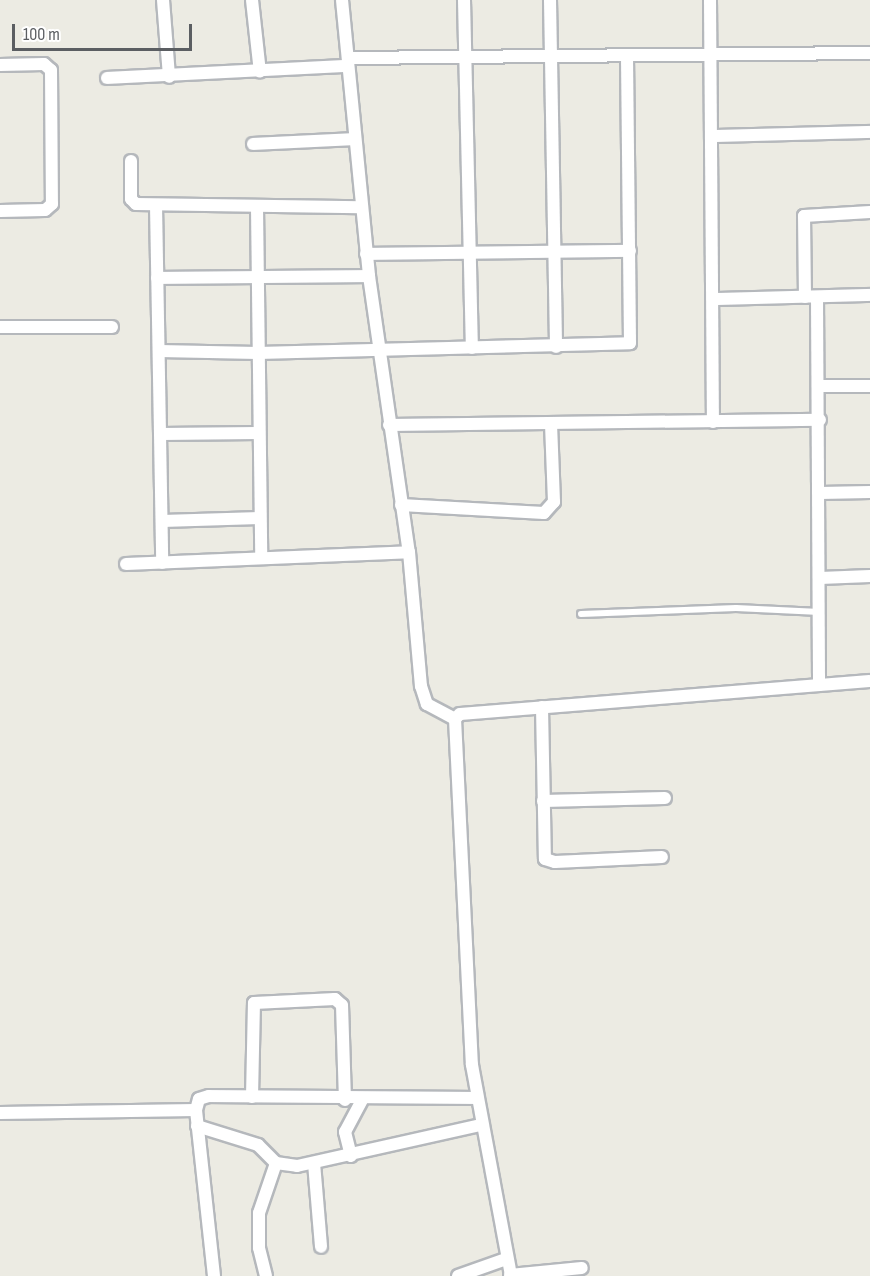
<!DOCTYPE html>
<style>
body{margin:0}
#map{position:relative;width:870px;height:1276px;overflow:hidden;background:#ecebe3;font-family:"Sofia Sans Condensed",sans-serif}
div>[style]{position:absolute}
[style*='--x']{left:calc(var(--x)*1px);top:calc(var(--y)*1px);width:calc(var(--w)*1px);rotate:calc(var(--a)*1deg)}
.roads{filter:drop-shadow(2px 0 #b5b8bc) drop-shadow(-2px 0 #b5b8bc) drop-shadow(0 2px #b5b8bc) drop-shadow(0 -2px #b5b8bc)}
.lane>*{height:6px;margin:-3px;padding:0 3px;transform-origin:3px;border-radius:3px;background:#fff}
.street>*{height:12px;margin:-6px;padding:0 6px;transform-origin:6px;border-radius:6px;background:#fff}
span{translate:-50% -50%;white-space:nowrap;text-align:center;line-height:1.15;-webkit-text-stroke:6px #fff;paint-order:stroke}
.scale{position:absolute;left:12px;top:24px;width:180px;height:27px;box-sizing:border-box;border:3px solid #5b5e62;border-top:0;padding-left:8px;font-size:18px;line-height:21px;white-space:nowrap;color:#5b5e62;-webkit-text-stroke:4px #fff;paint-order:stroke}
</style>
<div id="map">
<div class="roads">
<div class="lane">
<i style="--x:581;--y:614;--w:155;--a:-2.2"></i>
<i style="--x:736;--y:608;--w:84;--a:2.7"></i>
</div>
<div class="street">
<i style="--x:163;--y:0;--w:77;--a:85.5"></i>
<i style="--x:252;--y:0;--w:72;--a:83.7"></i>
<i style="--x:342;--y:0;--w:277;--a:84.4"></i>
<i style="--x:369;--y:276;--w:279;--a:81.8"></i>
<i style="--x:409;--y:552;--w:135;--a:84.9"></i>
<i style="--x:421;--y:686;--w:19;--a:72"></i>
<i style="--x:427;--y:704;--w:32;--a:28"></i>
<i style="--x:464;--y:0;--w:348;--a:88.7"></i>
<i style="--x:550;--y:0;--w:347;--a:89"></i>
<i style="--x:710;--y:0;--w:422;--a:89.6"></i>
<i style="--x:348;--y:58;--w:522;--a:-0.55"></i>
<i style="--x:0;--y:65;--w:44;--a:-1.3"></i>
<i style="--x:44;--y:64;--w:9;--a:41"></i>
<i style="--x:51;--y:70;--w:134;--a:89.6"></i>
<i style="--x:52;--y:204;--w:9;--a:139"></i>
<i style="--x:45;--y:210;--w:45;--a:178.7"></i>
<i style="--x:107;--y:78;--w:241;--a:-2.9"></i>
<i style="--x:712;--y:136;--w:158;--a:-1.5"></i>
<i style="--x:253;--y:144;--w:102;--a:-2.8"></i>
<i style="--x:131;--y:161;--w:38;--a:90"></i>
<i style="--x:131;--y:199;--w:7;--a:45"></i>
<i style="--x:136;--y:204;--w:225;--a:0.8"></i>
<i style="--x:156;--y:205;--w:358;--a:89"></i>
<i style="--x:257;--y:207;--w:351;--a:89.3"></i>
<i style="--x:366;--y:254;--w:264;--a:-0.7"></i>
<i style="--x:157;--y:278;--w:212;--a:-0.5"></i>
<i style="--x:805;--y:297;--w:81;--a:-90.7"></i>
<i style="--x:804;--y:216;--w:66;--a:-3.5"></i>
<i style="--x:817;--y:297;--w:388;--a:89.7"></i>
<i style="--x:714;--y:299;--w:156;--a:-1.5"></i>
<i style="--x:0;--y:327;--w:112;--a:0"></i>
<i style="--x:159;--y:351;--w:99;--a:1.2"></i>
<i style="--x:258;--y:353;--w:372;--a:-1.5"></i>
<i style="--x:630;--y:343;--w:288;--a:-90.6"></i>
<i style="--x:819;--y:386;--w:51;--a:0"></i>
<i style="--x:389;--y:425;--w:431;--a:-0.7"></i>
<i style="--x:161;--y:434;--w:97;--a:-0.6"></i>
<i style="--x:820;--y:493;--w:50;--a:-1.1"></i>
<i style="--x:401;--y:505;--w:143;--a:3.2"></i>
<i style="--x:544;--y:513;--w:15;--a:-48"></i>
<i style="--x:554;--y:502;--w:77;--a:-92.2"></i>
<i style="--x:162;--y:521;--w:98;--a:-1.8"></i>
<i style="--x:126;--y:564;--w:283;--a:-2.4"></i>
<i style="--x:820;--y:578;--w:50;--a:-2.3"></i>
<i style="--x:542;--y:707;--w:152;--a:88.9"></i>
<i style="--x:545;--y:859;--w:10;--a:17"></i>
<i style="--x:555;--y:862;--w:107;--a:-2.7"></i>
<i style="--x:455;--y:719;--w:346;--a:87.2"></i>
<i style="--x:472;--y:1065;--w:215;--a:79.5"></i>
<i style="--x:455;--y:719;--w:7;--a:-45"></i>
<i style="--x:460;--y:714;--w:411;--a:-4.6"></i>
<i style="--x:543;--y:801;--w:122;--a:-1.4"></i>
<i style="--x:252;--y:1097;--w:94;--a:-88.8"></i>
<i style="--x:254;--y:1003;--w:81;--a:-2.8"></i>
<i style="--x:335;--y:999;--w:9;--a:41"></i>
<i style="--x:342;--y:1005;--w:95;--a:88.2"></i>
<i style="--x:0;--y:1113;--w:196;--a:-0.9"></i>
<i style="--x:197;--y:1126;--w:64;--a:17.3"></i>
<i style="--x:258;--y:1145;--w:25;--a:45"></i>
<i style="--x:276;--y:1163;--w:21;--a:8"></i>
<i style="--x:297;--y:1166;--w:188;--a:-12.6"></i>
<i style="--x:351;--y:1156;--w:25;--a:-104"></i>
<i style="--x:345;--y:1132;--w:36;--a:-62"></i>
<i style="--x:314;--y:1163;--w:84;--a:85.2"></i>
<i style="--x:510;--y:1275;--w:72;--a:-5.6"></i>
<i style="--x:214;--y:1276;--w:167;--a:-96.2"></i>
<i style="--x:196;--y:1110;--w:11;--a:-75"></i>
<i style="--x:199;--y:1099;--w:10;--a:-17"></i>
<i style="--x:209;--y:1096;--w:266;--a:0.4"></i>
<i style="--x:266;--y:1276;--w:29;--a:-104"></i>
<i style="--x:259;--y:1248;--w:35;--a:-90"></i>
<i style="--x:259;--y:1213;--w:53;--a:-71.2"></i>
<i style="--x:458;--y:1276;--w:51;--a:-19.5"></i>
</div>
</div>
<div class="scale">100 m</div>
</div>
